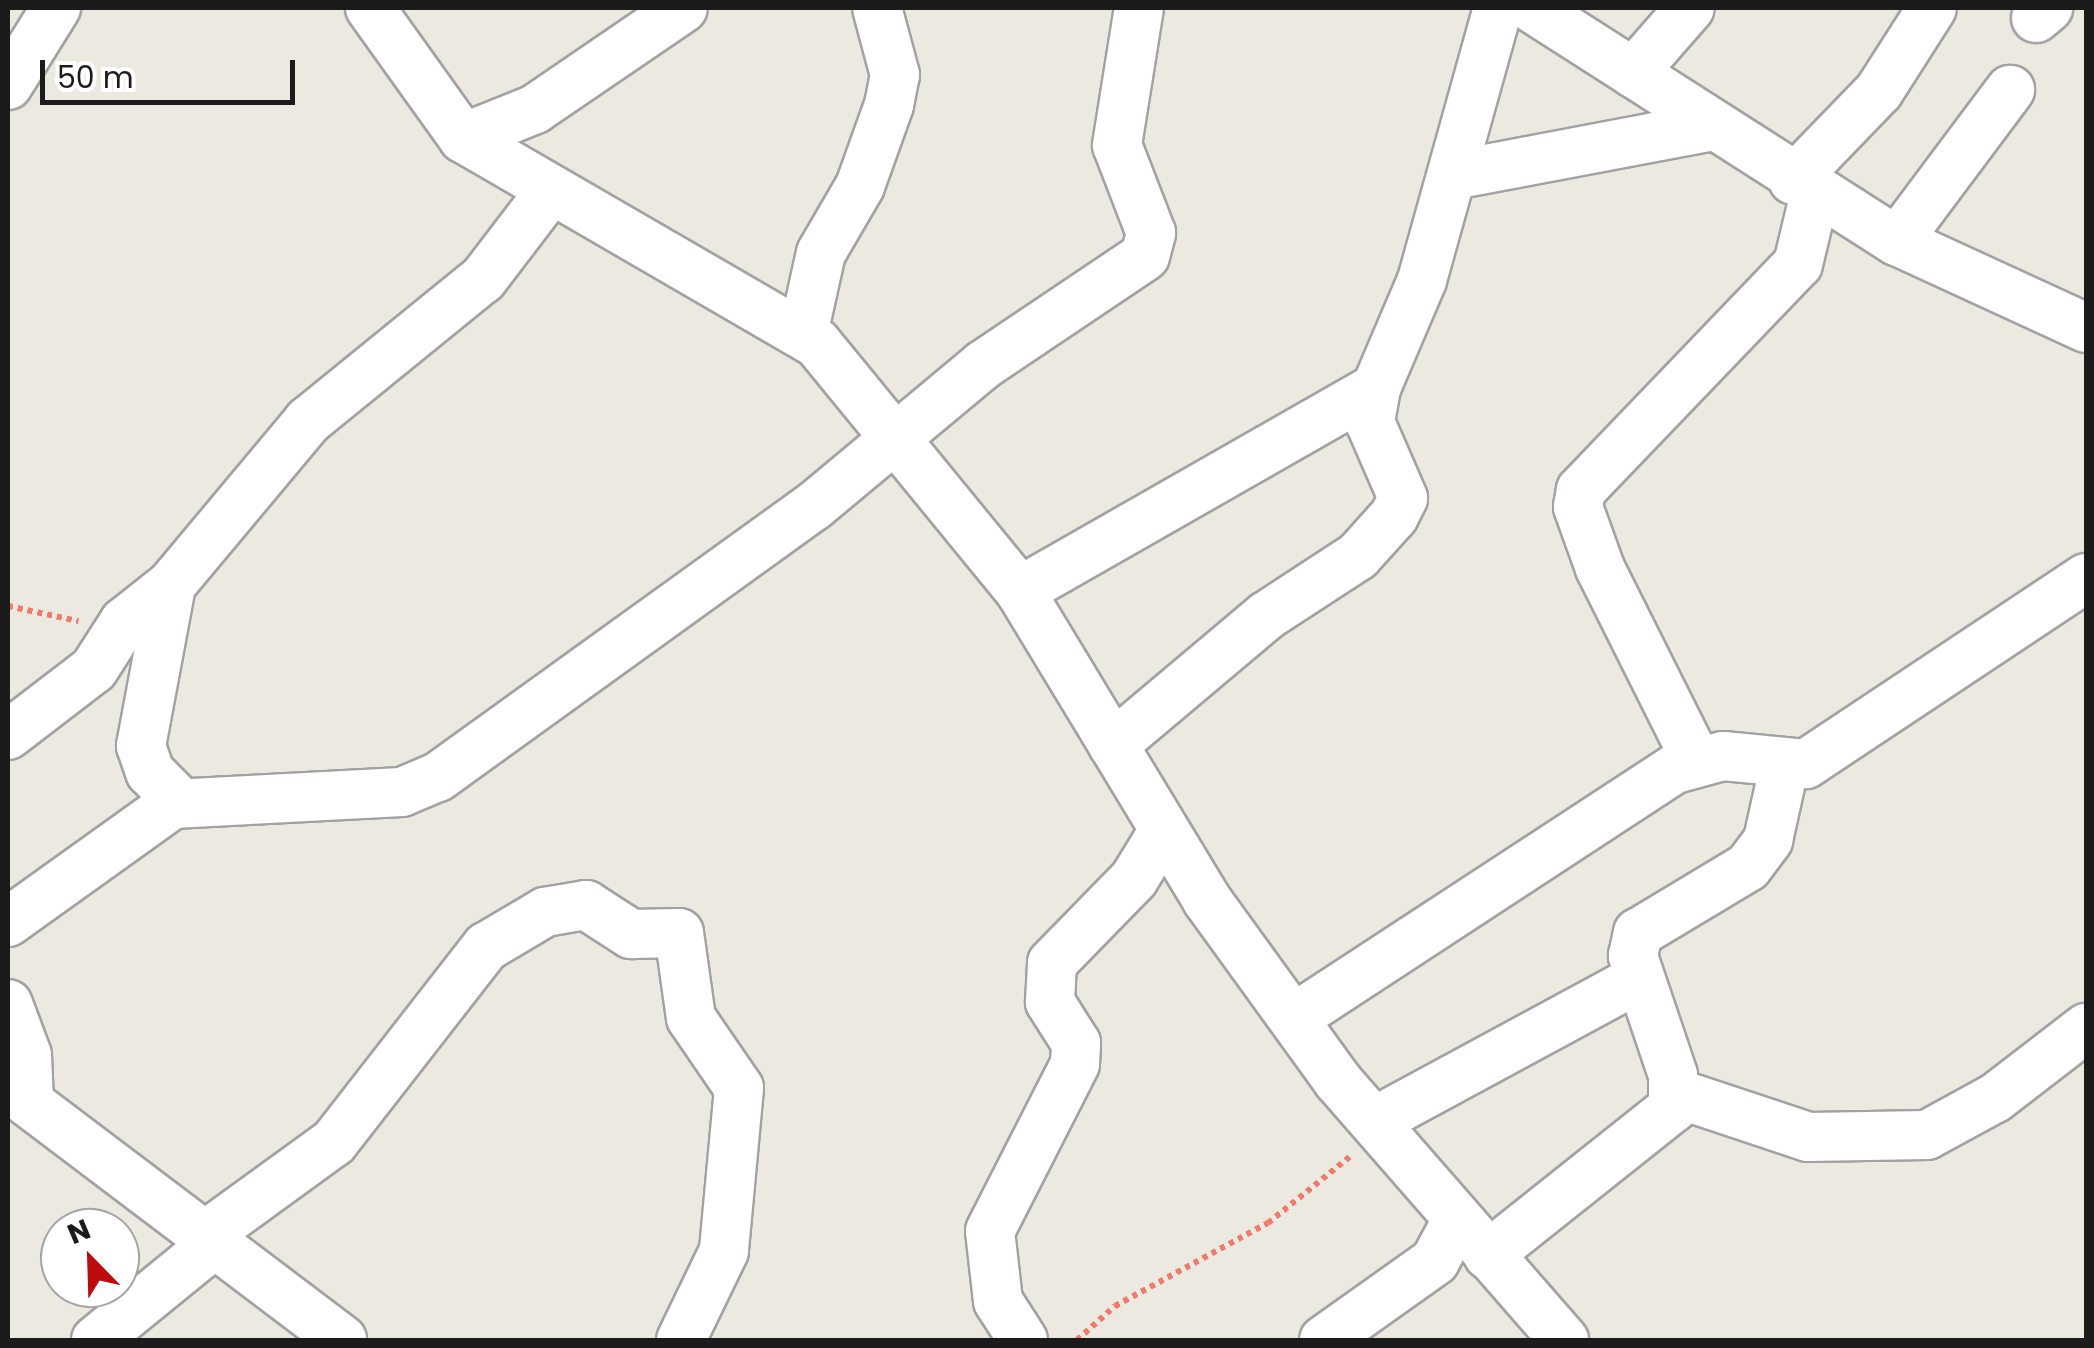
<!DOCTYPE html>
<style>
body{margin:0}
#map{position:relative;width:2094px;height:1348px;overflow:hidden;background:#ece9e1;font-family:Poppins,sans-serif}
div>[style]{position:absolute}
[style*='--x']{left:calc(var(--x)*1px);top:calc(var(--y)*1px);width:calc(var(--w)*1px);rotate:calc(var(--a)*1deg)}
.path>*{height:6px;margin-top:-3px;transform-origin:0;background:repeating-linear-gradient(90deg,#f17a6d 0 5px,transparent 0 10px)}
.roads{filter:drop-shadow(2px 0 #a2a2a2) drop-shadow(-2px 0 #a2a2a2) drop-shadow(0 2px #a2a2a2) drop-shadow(0 -2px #a2a2a2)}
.minor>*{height:48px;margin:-24px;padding:0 24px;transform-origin:24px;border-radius:24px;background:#fff}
span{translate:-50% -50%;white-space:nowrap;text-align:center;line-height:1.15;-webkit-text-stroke:9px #fff;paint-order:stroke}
.frame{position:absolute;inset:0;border:10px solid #1b1b1b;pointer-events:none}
.north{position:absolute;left:40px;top:1208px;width:100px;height:100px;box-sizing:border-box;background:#fff;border:2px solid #a4a4a4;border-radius:50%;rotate:337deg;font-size:28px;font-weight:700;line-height:40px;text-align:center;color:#1b1b1b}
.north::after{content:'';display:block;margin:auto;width:35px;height:45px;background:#bb0b0c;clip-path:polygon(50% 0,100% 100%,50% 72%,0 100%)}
.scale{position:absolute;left:40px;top:60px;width:255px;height:45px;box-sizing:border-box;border:5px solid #1b1b1b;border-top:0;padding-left:12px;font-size:30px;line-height:35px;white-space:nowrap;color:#1b1b1b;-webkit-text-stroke:8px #fff;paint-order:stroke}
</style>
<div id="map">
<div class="path">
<i style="--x:8;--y:606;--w:72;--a:12.1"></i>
<i style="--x:1077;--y:1340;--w:51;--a:-41.8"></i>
<i style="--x:1115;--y:1306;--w:174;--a:-28.5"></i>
<i style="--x:1268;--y:1223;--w:108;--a:-39"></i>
</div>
<div class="roads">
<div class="minor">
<i style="--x:370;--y:8;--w:160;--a:54.4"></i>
<i style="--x:463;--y:138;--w:409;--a:30.1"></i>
<i style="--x:817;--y:343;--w:320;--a:50.7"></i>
<i style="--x:1020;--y:591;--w:361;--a:58.8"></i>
<i style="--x:1207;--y:900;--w:223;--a:54.1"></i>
<i style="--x:1338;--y:1081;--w:344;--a:48.9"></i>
<i style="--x:1532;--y:8;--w:433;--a:32.6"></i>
<i style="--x:1897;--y:241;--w:208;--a:24.7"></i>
<i style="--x:2036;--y:18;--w:16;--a:-40"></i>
<i style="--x:1633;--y:73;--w:86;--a:-48.8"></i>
<i style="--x:8;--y:85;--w:91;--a:-58.1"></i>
<i style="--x:463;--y:138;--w:78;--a:-21.9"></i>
<i style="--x:535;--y:109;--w:179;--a:-34.3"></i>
<i style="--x:1454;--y:175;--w:259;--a:-10.7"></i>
<i style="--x:1793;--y:180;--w:124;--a:-46"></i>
<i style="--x:1879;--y:91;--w:98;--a:-57.4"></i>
<i style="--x:1897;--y:241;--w:189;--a:-53.2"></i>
<i style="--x:803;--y:334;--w:83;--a:-77.5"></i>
<i style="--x:821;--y:253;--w:78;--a:-59.8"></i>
<i style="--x:860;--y:186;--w:86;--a:-70.3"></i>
<i style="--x:889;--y:105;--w:31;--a:-79"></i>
<i style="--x:895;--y:75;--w:69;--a:-105"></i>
<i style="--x:1020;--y:591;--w:410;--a:-29.7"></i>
<i style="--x:8;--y:735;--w:108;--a:-37.5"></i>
<i style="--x:94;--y:669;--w:56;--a:-57.4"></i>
<i style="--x:124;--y:622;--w:60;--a:-38.2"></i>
<i style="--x:1113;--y:745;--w:200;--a:-40.1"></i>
<i style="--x:1266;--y:616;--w:110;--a:-33.1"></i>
<i style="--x:1358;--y:556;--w:54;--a:-48"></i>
<i style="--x:1394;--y:516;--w:20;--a:-63"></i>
<i style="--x:1403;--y:498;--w:83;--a:-113.5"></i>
<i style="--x:1370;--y:422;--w:35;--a:-80"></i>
<i style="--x:1376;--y:388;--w:117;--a:-66.9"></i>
<i style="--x:1422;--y:280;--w:282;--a:-74.4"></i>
<i style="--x:1696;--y:760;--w:215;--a:-116.6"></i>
<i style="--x:1600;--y:568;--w:65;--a:-109.8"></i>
<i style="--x:1578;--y:507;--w:17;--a:-80"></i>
<i style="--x:1581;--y:490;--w:313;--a:-46.2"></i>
<i style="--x:1798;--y:264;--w:73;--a:-76.5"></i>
<i style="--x:180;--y:802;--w:42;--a:-135"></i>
<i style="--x:150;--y:772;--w:28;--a:-109"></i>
<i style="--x:141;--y:746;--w:164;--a:-79.4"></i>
<i style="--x:171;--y:585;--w:214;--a:-50.1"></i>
<i style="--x:308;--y:421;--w:225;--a:-39.1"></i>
<i style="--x:483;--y:279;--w:112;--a:-52.6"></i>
<i style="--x:8;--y:922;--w:203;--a:-35.6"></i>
<i style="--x:173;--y:804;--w:229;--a:-3"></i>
<i style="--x:402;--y:792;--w:39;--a:-23"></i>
<i style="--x:438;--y:777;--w:463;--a:-35.8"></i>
<i style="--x:814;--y:506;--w:220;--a:-39.8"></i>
<i style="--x:983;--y:365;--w:195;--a:-33.9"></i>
<i style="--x:1145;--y:256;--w:24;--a:-75"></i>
<i style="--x:1151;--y:233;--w:94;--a:-111.1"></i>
<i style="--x:1117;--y:145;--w:139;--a:-80.9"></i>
<i style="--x:8;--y:1004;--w:54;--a:69.6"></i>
<i style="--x:27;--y:1055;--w:47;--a:87.6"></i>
<i style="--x:1294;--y:1018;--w:455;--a:-33.2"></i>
<i style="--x:1675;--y:769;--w:50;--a:-15.2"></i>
<i style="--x:1723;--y:756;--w:83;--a:5.5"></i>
<i style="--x:1806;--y:764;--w:336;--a:-33.6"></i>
<i style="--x:8;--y:1087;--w:419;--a:37.1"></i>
<i style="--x:1676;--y:1093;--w:139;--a:18.4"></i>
<i style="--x:1808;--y:1137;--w:119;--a:-1"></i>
<i style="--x:1927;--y:1135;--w:77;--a:-28.6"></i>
<i style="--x:1995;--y:1098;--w:115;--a:-37.6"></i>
<i style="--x:1377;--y:1120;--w:297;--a:-28.4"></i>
<i style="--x:206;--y:1235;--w:158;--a:-36"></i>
<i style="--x:334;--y:1142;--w:247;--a:-52.1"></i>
<i style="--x:486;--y:947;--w:69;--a:-30.7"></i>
<i style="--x:545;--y:912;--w:42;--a:-9.7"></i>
<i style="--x:586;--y:905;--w:54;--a:32.8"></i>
<i style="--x:631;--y:934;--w:48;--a:-1.2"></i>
<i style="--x:679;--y:933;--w:86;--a:82"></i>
<i style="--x:691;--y:1018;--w:85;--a:55.6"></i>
<i style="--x:739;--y:1088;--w:164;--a:95.3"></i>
<i style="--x:724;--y:1251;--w:99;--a:115.8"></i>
<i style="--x:1488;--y:1255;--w:236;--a:-38.5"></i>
<i style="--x:1673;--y:1108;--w:33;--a:-90"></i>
<i style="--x:1673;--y:1075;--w:126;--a:-108.6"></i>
<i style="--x:1633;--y:956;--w:24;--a:-78"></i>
<i style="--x:1638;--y:933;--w:128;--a:-31"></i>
<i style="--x:1748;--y:867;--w:34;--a:-53"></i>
<i style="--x:1768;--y:840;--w:74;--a:-77.5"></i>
<i style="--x:96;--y:1340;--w:155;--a:-39.2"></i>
<i style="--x:1023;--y:1340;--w:46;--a:-122.7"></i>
<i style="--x:998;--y:1301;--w:70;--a:-96.5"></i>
<i style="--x:990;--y:1231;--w:187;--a:-63"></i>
<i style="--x:1075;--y:1064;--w:21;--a:-87"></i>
<i style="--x:1076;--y:1043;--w:49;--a:-122.4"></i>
<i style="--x:1050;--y:1002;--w:39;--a:-87"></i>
<i style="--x:1052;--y:963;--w:117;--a:-45.7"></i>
<i style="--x:1134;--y:879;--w:57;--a:-58.5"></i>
<i style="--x:1324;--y:1340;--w:136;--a:-35.4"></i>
<i style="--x:1435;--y:1261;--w:44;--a:-61.7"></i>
</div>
</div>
<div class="frame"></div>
<div class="north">N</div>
<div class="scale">50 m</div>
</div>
